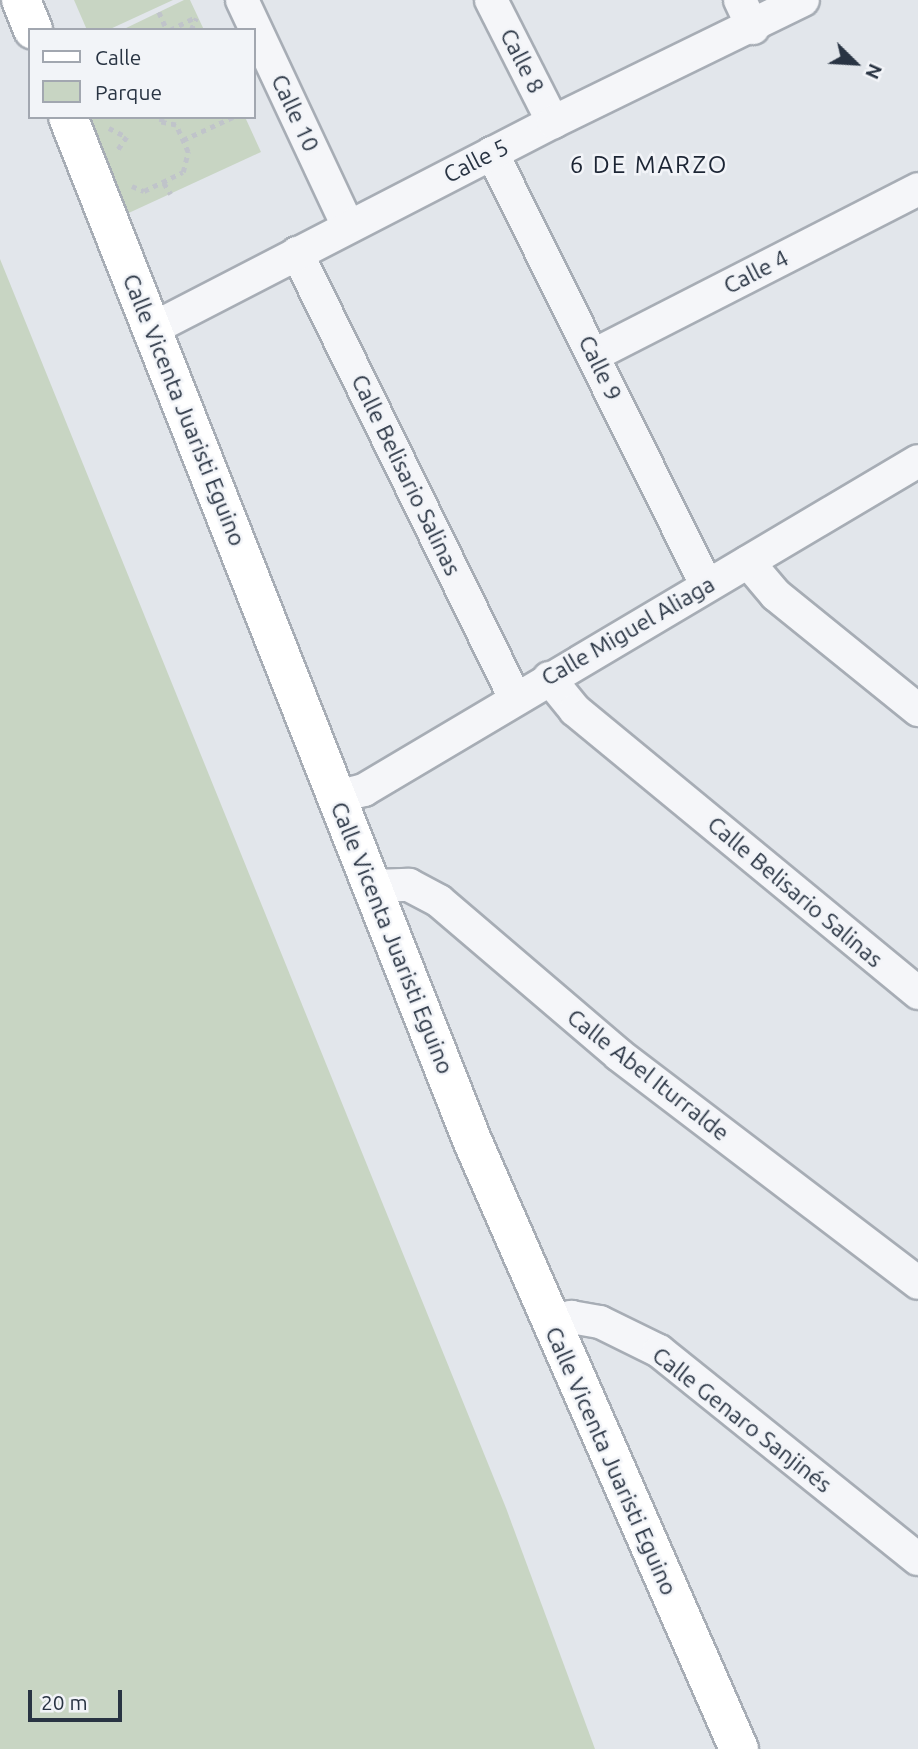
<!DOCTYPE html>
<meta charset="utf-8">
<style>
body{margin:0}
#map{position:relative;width:918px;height:1749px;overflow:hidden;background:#e2e6eb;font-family:Ubuntu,sans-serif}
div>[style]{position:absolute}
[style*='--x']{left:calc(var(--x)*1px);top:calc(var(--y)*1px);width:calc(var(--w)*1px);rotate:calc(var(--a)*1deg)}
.green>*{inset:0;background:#c8d5c3}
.path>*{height:4.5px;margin-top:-2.25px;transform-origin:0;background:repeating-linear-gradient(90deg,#c0c4ca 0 5px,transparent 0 10px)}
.roads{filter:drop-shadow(2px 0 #a7adb5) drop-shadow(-2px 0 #a7adb5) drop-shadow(0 2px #a7adb5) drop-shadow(0 -2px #a7adb5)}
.street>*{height:32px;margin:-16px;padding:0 16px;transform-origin:16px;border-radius:16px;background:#f5f6f9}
.secondary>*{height:38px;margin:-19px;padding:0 19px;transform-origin:19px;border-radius:19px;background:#fff}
span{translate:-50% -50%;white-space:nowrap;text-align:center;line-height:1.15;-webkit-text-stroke:5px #f2f4f8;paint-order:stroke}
.street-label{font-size:23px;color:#293443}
.neighbourhood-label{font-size:24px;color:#1c2534;letter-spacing:2px}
.legend{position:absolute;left:28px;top:28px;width:228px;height:91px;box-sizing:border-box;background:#f2f4f8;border:2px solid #a2a7b0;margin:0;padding:9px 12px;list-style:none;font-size:21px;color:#293443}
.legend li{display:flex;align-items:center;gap:14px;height:35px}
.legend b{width:35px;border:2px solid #a2a7b0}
.north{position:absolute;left:820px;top:28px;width:70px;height:70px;-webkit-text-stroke:5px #f2f4f8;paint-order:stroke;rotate:114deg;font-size:19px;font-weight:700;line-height:28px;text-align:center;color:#293443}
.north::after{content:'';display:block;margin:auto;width:24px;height:32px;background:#293443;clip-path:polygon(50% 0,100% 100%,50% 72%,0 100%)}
.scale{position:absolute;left:28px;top:1690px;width:94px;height:32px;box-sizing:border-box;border:4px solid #293443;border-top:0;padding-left:9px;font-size:21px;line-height:24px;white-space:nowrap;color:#293443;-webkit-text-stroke:5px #f2f4f8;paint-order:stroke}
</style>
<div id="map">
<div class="green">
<i style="clip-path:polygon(74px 0,173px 0,108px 30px,87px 30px)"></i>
<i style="clip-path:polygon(184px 0,190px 0,204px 30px,122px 30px)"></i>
<i style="clip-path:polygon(84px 117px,245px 117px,261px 152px,120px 217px)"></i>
<i style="clip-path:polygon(0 259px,506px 1508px,595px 1749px,0 1749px)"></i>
</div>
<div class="path">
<i style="--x:159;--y:12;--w:20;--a:66"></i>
<i style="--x:170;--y:30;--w:30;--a:-27"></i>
<i style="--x:191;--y:30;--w:13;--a:-67"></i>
<i style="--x:109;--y:128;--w:20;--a:27"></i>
<i style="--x:127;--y:137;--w:16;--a:125"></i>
<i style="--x:183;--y:140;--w:55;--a:-24.7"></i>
<i style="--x:164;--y:183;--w:13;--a:58"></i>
<i style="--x:132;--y:186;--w:13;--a:23"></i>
<i style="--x:144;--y:191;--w:43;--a:-26"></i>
<i style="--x:183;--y:172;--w:21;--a:-76"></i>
<i style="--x:188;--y:152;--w:30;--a:-114"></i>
<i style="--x:176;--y:125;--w:15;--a:-169"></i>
<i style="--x:161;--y:122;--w:5;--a:-79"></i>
</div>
<div class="roads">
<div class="street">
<i style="--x:242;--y:0;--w:250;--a:64.9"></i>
<i style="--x:491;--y:0;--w:137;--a:63.1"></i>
<i style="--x:740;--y:0;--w:31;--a:65"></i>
<i style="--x:492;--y:153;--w:482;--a:63.6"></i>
<i style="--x:297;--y:253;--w:496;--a:63.9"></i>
<i style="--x:152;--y:329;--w:451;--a:-27.3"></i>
<i style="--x:553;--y:122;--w:278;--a:-26"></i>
<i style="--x:594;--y:355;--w:364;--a:-27.1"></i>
<i style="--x:748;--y:562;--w:43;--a:49.7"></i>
<i style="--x:776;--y:595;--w:183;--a:39"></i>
<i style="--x:549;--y:678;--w:41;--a:50.9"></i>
<i style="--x:575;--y:710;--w:445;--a:39.5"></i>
<i style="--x:336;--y:797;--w:29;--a:-14"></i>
<i style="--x:364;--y:790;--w:644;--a:-30.7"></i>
<i style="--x:375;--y:886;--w:34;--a:-2"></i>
<i style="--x:409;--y:885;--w:34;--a:28"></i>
<i style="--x:439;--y:901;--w:237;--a:40.5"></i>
<i style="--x:619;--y:1055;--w:376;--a:37.3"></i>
<i style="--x:549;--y:1322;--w:23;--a:-13"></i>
<i style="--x:571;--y:1317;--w:29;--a:10"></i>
<i style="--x:600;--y:1322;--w:66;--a:26.2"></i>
<i style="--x:659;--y:1351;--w:332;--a:38.8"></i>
</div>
<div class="secondary">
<i style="--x:21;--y:0;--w:32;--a:68"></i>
<i style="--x:68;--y:117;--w:1100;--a:68.45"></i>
<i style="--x:472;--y:1140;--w:665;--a:66.33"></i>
</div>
</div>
<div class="street-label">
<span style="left:522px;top:61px;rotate:63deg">Calle 8</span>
<span style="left:295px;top:113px;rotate:65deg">Calle 10</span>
<span style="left:476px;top:161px;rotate:-27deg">Calle 5</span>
<span style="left:756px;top:272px;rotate:-27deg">Calle 4</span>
<span style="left:600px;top:368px;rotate:64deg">Calle 9</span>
<span style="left:184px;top:410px;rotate:68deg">Calle Vicenta Juaristi Eguino</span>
<span style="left:406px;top:475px;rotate:64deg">Calle Belisario Salinas</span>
<span style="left:628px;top:631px;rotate:-30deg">Calle Miguel Aliaga</span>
<span style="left:795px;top:892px;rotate:40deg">Calle Belisario Salinas</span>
<span style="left:392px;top:938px;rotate:68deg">Calle Vicenta Juaristi Eguino</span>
<span style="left:648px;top:1075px;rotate:38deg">Calle Abel Iturralde</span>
<span style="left:742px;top:1420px;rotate:38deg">Calle Genaro Sanjinés</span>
<span style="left:611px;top:1461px;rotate:66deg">Calle Vicenta Juaristi Eguino</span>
</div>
<div class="neighbourhood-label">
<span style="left:649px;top:165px">6 DE MARZO</span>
</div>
<ul class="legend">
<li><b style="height:9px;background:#fff"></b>Calle</li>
<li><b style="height:19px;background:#c8d5c3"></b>Parque</li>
</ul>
<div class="north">N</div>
<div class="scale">20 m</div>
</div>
